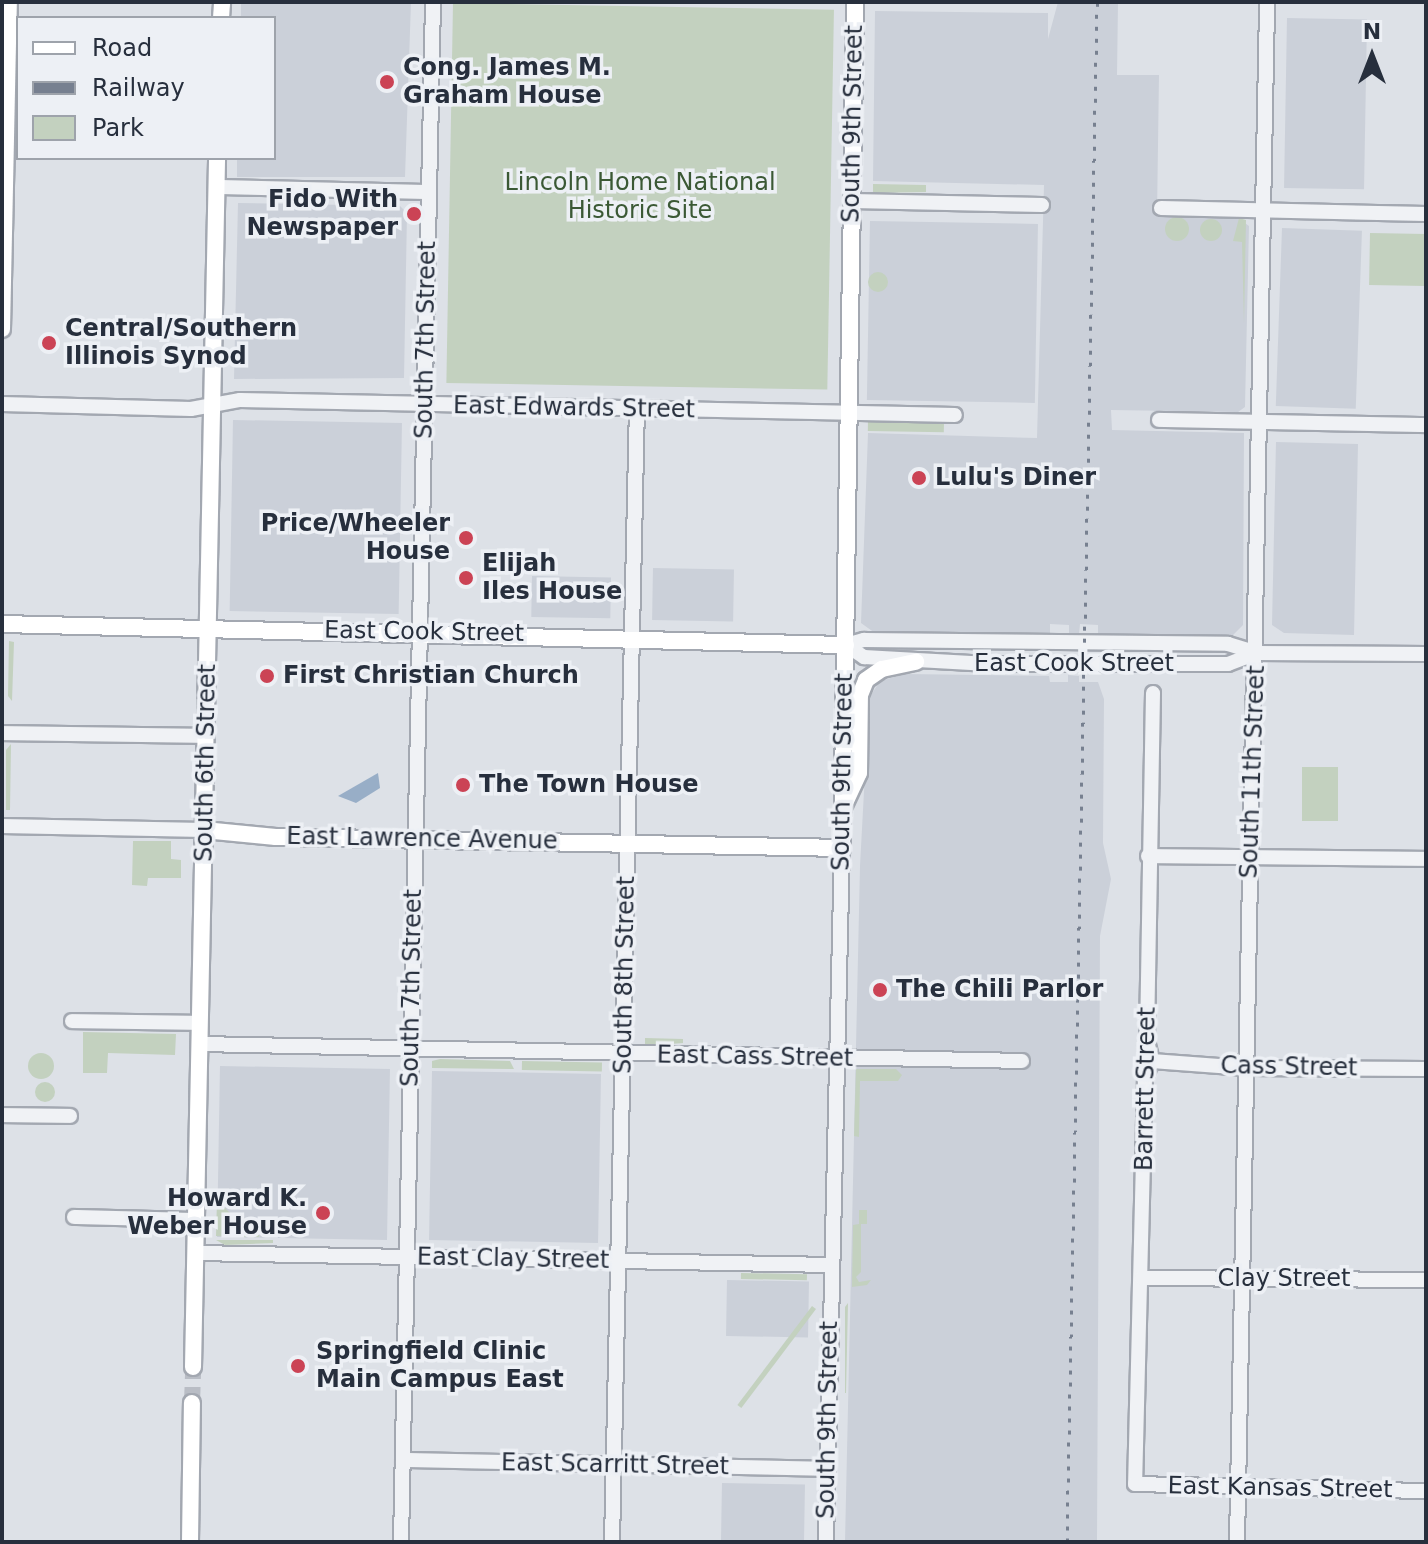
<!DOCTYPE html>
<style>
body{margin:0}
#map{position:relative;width:1428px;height:1544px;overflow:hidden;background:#dde1e7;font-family:"DejaVu Sans",sans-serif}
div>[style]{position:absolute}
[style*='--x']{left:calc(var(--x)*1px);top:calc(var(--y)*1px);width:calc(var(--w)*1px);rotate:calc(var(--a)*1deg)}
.built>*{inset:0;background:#cbd0d9;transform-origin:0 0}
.green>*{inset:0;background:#c3d1bf;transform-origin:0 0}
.round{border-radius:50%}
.water>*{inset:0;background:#98aec7}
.major-tunnel>*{height:16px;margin-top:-8px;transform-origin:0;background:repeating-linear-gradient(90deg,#b9bdc5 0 16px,transparent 0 24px)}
.roads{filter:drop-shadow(2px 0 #a3a8b1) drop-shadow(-2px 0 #a3a8b1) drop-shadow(0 2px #a3a8b1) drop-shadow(0 -2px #a3a8b1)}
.minor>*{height:14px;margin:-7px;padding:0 7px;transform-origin:7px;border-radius:7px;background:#f0f2f5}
.major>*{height:16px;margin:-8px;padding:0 8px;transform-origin:8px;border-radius:8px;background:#fff}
.rail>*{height:3px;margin-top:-1.5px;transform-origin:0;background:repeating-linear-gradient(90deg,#778090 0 4px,transparent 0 12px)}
.dots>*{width:22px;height:22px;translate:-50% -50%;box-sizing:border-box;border:4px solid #edf0f5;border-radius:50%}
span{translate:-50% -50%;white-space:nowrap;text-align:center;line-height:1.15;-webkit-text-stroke:7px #edf0f5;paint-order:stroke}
.poi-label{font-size:24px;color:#272f3d;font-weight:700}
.left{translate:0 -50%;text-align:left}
.right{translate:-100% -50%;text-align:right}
.street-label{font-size:24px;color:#272f3d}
.park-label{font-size:24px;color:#3b5935}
.frame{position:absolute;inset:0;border:4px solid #272f3d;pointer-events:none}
.legend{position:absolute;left:16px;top:16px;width:260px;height:144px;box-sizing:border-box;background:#edf0f5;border:2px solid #9ea3ab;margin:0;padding:10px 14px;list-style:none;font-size:24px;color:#272f3d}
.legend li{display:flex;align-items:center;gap:16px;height:40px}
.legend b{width:40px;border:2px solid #9ea3ab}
.north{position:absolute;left:1332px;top:16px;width:80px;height:80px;-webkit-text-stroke:6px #edf0f5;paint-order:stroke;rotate:0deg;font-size:22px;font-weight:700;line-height:32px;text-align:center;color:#272f3d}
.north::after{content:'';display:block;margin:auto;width:28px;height:36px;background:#272f3d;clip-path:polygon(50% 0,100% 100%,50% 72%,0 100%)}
</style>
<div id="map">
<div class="built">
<i style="clip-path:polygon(241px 2px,411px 2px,405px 177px,237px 177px,237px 158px,274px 158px,274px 18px,241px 18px)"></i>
<i style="clip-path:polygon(1058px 2px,1118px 3px,1117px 75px,1159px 75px,1157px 215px,1235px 216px,1249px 226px,1245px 407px,1238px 412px,1111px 410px,1112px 430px,1244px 433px,1243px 625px,1232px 636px,1098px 637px,1098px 625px,1080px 624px,1079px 634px,1069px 633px,1069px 625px,1050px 624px,1050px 636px,875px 633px,861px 623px,868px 433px,1037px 438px,1044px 185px,873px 181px,875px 11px,1048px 13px,1048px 39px)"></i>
<i style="left:1287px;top:18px;width:80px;height:170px;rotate:1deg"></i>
<i style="clip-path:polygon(238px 203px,400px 206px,407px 213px,404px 378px,234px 379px)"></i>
<i style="left:870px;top:221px;width:168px;height:179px;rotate:1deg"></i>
<i style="left:1282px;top:228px;width:80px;height:178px;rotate:2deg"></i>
<i style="left:233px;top:420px;width:169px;height:191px;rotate:1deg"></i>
<i style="clip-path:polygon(1276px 442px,1358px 444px,1354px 635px,1284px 633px,1272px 625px)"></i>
<i style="left:653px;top:568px;width:81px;height:52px;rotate:1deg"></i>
<i style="left:532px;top:576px;width:79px;height:41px;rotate:1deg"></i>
<i style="clip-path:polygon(905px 674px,1049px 676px,1050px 682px,1068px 682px,1068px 675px,1079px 676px,1079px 682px,1098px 682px,1104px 699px,1103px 843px,1111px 879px,1100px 936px,1097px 1542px,845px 1542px,860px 866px,869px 698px,880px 681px)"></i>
<i style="left:220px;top:1066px;width:170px;height:171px;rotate:1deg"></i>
<i style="left:432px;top:1071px;width:169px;height:169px;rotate:1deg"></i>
<i style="left:727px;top:1280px;width:82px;height:56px;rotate:1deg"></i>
<i style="left:722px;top:1483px;width:83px;height:59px;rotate:1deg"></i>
</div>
<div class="green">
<i style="left:453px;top:3px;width:381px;height:380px;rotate:1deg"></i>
<i style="clip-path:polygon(873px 184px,926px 185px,926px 192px,873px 193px)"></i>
<i class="round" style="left:1165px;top:217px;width:24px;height:24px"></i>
<i style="clip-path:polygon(1239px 218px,1246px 220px,1244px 324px,1242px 242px,1233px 241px)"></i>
<i class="round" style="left:1200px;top:219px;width:22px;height:22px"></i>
<i style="left:1370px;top:233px;width:56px;height:52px;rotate:1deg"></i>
<i class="round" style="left:868px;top:272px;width:20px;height:20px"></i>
<i style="left:868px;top:421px;width:76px;height:10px;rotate:1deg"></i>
<i style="clip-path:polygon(9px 641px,14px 642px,12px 701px,8px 696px)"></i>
<i style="clip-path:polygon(11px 744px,10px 810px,6px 810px,6px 750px)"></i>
<i style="left:1302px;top:767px;width:36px;height:54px"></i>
<i style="clip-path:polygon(133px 841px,171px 841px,171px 859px,181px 860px,181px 878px,148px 878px,147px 886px,132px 885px)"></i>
<i style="clip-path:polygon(83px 1032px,176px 1034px,175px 1055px,108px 1053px,107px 1073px,83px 1073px)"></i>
<i style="clip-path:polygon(645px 1038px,683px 1039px,683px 1043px,645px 1046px)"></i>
<i class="round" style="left:28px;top:1053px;width:26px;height:26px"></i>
<i style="clip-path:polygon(440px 1059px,510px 1061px,514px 1069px,432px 1068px,432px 1061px)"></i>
<i style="left:522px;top:1061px;width:80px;height:9px;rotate:1deg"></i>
<i style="clip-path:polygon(856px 1069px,896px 1069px,902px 1075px,898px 1081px,860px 1081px,859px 1137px,854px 1136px)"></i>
<i class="round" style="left:35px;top:1082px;width:20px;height:20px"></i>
<i style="clip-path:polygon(217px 1200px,234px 1217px,259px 1220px,259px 1237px,216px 1236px)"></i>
<i style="clip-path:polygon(859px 1210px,867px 1210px,867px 1224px,861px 1224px,861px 1272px,856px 1277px,859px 1282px,871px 1280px,867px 1285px,852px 1287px,853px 1225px,859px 1224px)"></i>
<i style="clip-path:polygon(216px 1240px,273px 1240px,273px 1243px,225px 1245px)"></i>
<i style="left:741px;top:1273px;width:66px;height:6px;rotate:1deg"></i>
<i style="clip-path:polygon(848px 1303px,846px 1393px,845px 1393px,845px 1307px)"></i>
<i style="left:812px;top:1306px;width:5px;height:124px;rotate:37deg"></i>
</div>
<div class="water">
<i style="clip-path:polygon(378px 773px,380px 788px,356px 803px,338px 796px)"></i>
</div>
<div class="major-tunnel">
<i style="--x:192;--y:1403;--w:36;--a:-88"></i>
</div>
<div class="roads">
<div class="minor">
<i style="--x:217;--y:187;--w:212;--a:1.4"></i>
<i style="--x:852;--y:201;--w:190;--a:1.2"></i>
<i style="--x:1161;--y:208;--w:265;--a:1.3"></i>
<i style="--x:2;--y:404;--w:189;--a:1.5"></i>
<i style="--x:191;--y:409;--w:50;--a:-10.4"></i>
<i style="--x:240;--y:400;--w:715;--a:1.2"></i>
<i style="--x:1159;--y:420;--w:267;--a:1.1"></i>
<i style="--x:846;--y:645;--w:19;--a:-16"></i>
<i style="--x:864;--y:640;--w:364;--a:0.6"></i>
<i style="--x:1228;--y:644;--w:30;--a:17"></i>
<i style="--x:1257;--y:653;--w:169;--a:0.3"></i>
<i style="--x:846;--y:645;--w:22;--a:34"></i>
<i style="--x:864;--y:657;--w:125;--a:3.2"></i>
<i style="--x:989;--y:664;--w:239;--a:0"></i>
<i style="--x:1228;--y:664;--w:31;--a:-21"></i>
<i style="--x:1153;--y:693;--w:348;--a:91"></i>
<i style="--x:1147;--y:1041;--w:21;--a:76"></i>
<i style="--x:1152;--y:1061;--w:18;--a:112"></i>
<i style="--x:1145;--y:1078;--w:406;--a:91.4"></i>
<i style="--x:1135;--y:1484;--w:291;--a:1.4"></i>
<i style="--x:2;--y:733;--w:204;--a:0.8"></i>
<i style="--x:2;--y:826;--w:202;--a:1.1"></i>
<i style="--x:1148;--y:856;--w:278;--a:0.6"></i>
<i style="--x:72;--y:1021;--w:128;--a:0.9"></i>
<i style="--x:199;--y:1044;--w:823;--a:1.18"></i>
<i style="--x:1152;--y:1061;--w:94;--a:4.3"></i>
<i style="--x:1246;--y:1068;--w:180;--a:0.3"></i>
<i style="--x:2;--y:1115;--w:68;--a:0.8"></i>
<i style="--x:74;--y:1217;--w:122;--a:1.4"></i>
<i style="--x:195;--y:1253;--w:636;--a:1.08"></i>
<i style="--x:1142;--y:1278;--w:284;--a:0.4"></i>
<i style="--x:403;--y:1460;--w:424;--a:1.2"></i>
<i style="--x:401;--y:1542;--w:1540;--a:-88.81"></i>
<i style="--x:612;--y:1542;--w:1133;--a:-88.74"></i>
<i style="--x:826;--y:1542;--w:694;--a:-88.68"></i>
<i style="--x:1237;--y:1542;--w:1540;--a:-88.88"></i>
</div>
<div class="major">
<i style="--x:221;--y:18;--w:16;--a:-86"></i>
<i style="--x:2;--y:329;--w:327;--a:-88.8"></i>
<i style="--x:2;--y:624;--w:844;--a:1.43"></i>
<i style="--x:844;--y:805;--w:35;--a:-65"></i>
<i style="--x:859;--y:773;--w:78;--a:-89.3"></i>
<i style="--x:860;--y:695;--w:16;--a:-68"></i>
<i style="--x:866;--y:680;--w:19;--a:-35"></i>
<i style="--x:882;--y:669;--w:35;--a:-12"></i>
<i style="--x:204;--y:830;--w:72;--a:5.6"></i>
<i style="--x:276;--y:837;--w:566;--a:1.11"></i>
<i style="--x:842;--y:848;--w:846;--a:-89.12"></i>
<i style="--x:193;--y:1367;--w:1209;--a:-88.86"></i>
<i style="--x:190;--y:1542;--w:139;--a:-89.2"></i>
</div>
</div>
<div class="rail">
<i style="--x:1067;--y:1542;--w:1540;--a:-88.88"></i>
</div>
<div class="dots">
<i style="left:387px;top:82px;background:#cb4355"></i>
<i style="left:414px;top:214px;background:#cb4355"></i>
<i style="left:49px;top:343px;background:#cb4355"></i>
<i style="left:919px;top:478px;background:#cb4355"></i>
<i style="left:466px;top:538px;background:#cb4355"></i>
<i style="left:466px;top:578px;background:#cb4355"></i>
<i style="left:267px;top:676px;background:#cb4355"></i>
<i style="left:463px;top:785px;background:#cb4355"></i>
<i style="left:880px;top:990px;background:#cb4355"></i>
<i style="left:323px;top:1213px;background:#cb4355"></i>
<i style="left:298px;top:1366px;background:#cb4355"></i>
</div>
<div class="poi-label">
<span class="left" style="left:403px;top:82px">Cong. James M.<br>Graham House</span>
<span class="right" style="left:398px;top:214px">Fido With<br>Newspaper</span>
<span class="left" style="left:65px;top:343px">Central/Southern<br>Illinois Synod</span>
<span class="left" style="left:935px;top:478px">Lulu's Diner</span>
<span class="right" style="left:450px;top:538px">Price/Wheeler<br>House</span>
<span class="left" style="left:482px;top:578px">Elijah<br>Iles House</span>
<span class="left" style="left:283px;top:676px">First Christian Church</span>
<span class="left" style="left:479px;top:785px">The Town House</span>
<span class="left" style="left:896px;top:990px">The Chili Parlor</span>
<span class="right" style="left:307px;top:1213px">Howard K.<br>Weber House</span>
<span class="left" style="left:316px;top:1366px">Springfield Clinic<br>Main Campus East</span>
</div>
<div class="street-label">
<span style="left:853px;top:124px;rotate:-89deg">South 9th Street</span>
<span style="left:426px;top:340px;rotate:-89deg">South 7th Street</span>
<span style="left:574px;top:408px;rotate:1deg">East Edwards Street</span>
<span style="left:424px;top:632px;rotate:1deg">East Cook Street</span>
<span style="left:1074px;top:664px">East Cook Street</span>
<span style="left:206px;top:763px;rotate:-89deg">South 6th Street</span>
<span style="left:843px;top:772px;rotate:-89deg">South 9th Street</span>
<span style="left:1253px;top:772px;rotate:-88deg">South 11th Street</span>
<span style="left:422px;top:839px;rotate:1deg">East Lawrence Avenue</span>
<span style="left:625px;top:975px;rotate:-89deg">South 8th Street</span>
<span style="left:412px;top:988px;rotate:-89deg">South 7th Street</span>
<span style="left:755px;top:1057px;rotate:1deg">East Cass Street</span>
<span style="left:1289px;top:1067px;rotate:1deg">Cass Street</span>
<span style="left:1146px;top:1089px;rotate:-89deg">Barrett Street</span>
<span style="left:513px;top:1259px;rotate:1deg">East Clay Street</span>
<span style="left:1284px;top:1279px">Clay Street</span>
<span style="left:828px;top:1420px;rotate:-89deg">South 9th Street</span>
<span style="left:615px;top:1465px;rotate:1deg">East Scarritt Street</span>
<span style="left:1280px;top:1488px;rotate:1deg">East Kansas Street</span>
</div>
<div class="park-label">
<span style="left:640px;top:197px">Lincoln Home National<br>Historic Site</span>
</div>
<div class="frame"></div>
<ul class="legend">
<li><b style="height:10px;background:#fff"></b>Road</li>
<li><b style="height:10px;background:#778090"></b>Railway</li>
<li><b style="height:22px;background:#c3d1bf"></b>Park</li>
</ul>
<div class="north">N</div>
</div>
